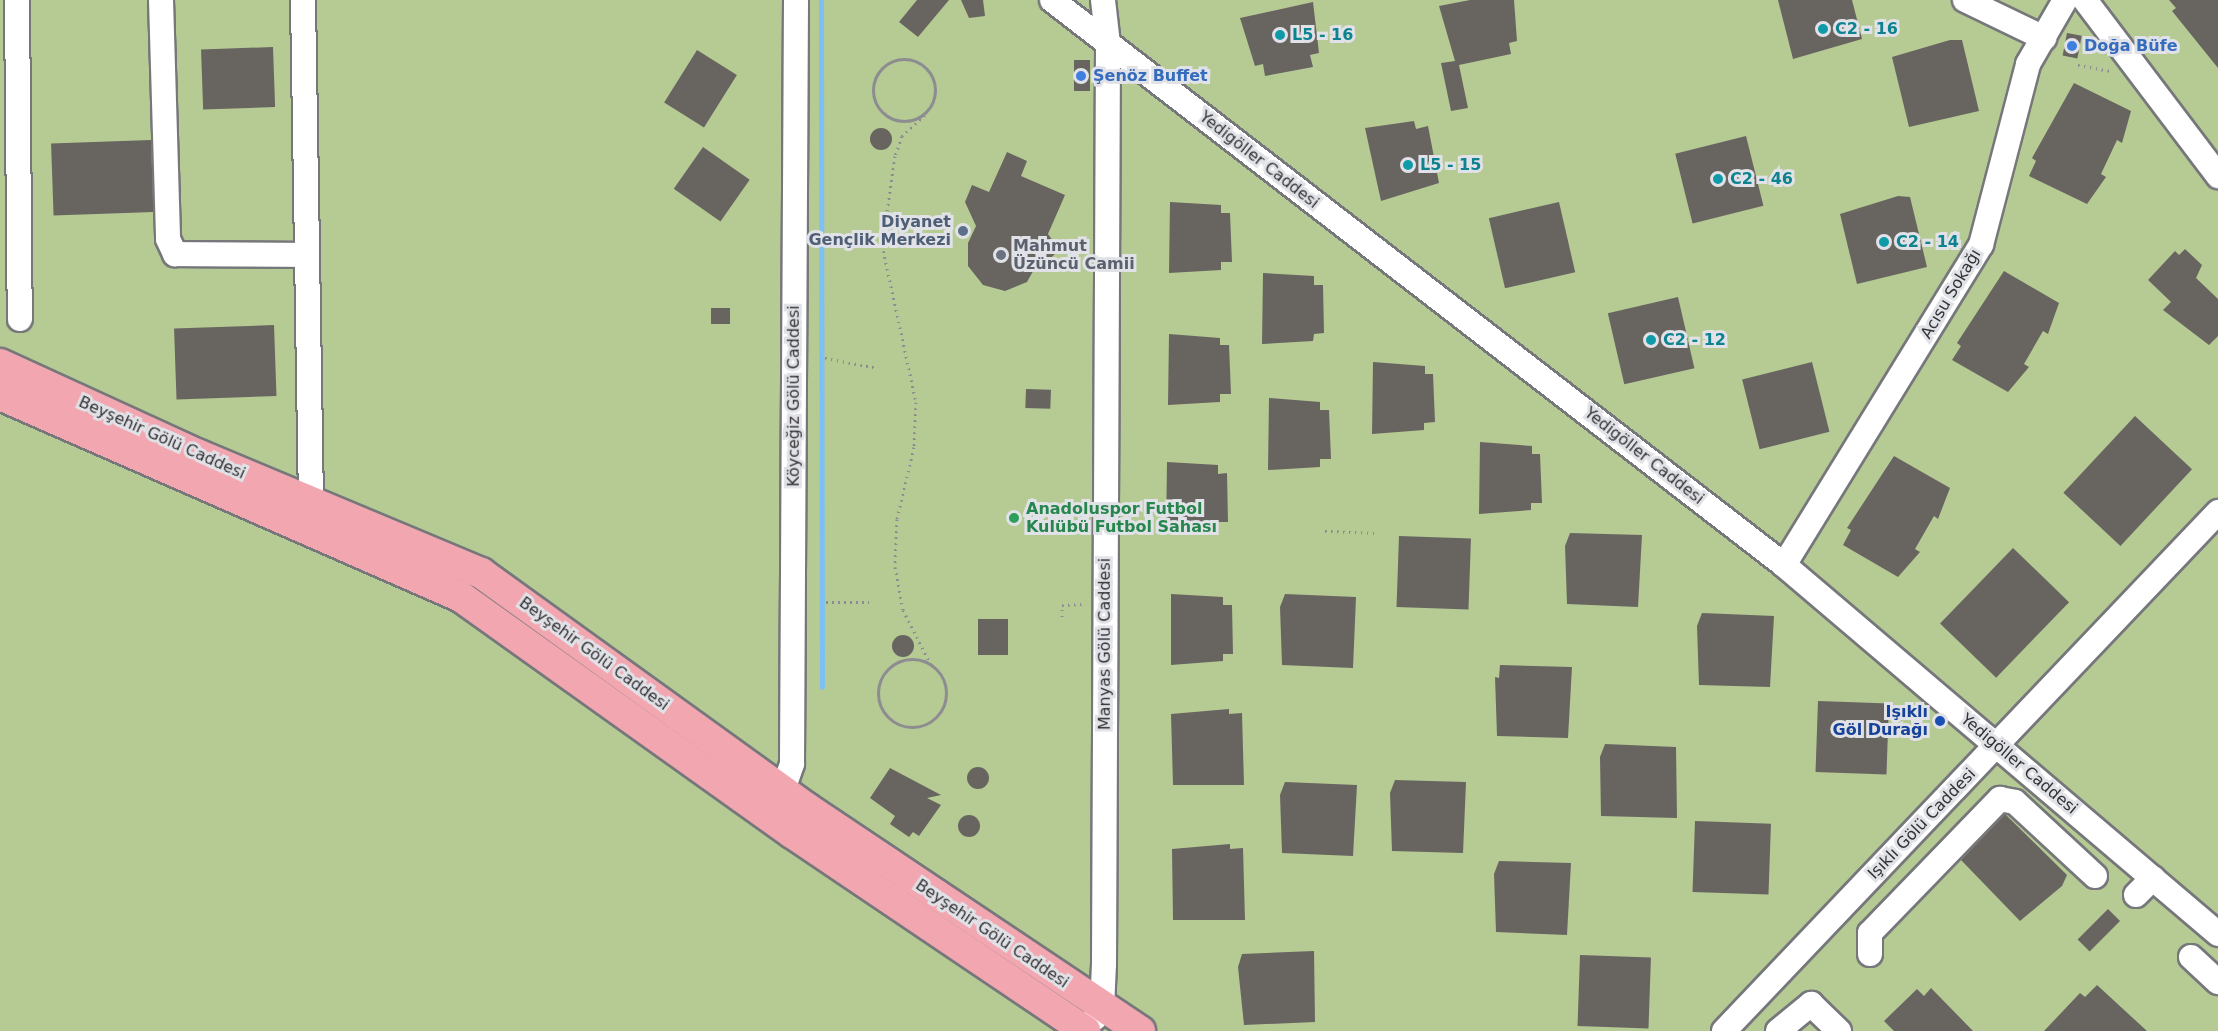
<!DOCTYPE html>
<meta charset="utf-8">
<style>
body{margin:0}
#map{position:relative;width:2218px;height:1031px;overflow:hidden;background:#e1e2e7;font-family:"DejaVu Sans",sans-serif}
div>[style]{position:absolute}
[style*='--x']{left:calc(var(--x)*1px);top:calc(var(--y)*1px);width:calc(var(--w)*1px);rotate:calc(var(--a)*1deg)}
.green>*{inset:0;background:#b6ca94;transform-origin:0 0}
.stream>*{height:5px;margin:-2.5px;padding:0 2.5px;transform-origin:2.5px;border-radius:2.5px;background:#7dc0f6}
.building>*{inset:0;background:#686561;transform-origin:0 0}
.round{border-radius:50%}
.path>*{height:3px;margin-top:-1.5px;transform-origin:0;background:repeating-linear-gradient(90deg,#8d8d91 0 1.5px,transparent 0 6px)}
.path>.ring{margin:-1.5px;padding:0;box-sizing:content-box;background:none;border:3px solid #8d8d91;border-radius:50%}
.roads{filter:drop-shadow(2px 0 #76777b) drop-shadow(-2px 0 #76777b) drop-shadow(0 2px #76777b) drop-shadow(0 -2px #76777b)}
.minor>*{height:24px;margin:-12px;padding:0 12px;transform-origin:12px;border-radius:12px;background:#fff}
.major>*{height:30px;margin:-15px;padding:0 15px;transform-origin:15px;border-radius:15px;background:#f2a6b0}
.dots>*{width:16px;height:16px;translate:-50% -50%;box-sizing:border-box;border:3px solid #e1e2e7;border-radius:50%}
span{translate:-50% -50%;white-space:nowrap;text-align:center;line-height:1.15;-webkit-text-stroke:6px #e1e2e7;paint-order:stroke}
.culture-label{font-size:16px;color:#0d838f;font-weight:700}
.left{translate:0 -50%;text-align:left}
.shop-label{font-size:16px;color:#366cbe;font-weight:700}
.street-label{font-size:16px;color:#323234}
.service-label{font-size:16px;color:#4e5e75;font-weight:700}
.right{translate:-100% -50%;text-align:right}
.worship-label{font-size:16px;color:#5b616d;font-weight:700}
.leisure-label{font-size:16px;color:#27864d;font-weight:700}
.transit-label{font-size:16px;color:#164399;font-weight:700}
</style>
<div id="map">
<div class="green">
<i style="left:0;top:0;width:2218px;height:1031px"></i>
</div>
<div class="stream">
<i style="--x:821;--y:0;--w:687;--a:89.92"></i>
</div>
<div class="building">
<i style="clip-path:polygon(917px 0,949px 0,918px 37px,899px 22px)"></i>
<i style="clip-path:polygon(961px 0,983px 0,985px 16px,969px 18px)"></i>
<i style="clip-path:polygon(1470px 0,1514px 0,1517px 41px,1509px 43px,1511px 54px,1459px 65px,1468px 108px,1451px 111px,1441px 63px,1455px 61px,1439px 6px)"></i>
<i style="clip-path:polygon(1778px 0,1852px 0,1862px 39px,1793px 59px)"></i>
<i style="clip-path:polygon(2169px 0,2218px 0,2218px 68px,2172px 11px,2176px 8px)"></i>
<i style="clip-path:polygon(1313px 2px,1319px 53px,1310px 55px,1313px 67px,1265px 76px,1263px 64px,1255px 66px,1240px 18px)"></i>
<i style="left:2067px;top:33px;width:15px;height:23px;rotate:11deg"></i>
<i style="clip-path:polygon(1950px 40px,1962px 40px,1979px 111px,1909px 127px,1892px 57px)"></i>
<i style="left:273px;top:47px;width:60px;height:72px;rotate:88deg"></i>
<i style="left:697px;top:50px;width:47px;height:62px;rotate:32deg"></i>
<i style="left:1074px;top:60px;width:16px;height:31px"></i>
<i style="clip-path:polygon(2074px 83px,2131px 111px,2122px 143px,2117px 140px,2101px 174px,2106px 177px,2087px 204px,2029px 176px,2036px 161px,2032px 158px)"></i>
<i style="clip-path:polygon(1414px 121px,1416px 129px,1428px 126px,1439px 183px,1381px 201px,1365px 128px)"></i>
<i class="round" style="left:870px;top:128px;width:22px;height:22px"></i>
<i style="left:1746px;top:136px;width:72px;height:73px;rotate:76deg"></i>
<i style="left:151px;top:140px;width:72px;height:100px;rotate:88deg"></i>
<i style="left:703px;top:147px;width:57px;height:51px;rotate:35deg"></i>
<i style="clip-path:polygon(1007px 152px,1027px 161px,1021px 176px,1065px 195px,1048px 234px,1059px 249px,1052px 257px,1041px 257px,1027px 282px,1005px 291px,983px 285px,968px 266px,968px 243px,976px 226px,965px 202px,972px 185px,989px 192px)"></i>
<i style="clip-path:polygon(1898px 196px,1910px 197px,1927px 267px,1857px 284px,1840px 214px)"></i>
<i style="clip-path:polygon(1170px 202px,1221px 205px,1221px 213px,1230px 213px,1232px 262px,1221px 262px,1221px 270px,1169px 273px)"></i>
<i style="left:1559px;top:202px;width:72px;height:72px;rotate:77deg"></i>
<i style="clip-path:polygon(2185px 249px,2202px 265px,2196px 278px,2218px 299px,2218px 336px,2209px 345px,2163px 310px,2171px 302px,2148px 280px,2175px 251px,2179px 255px)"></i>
<i style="clip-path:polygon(2004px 271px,2059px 303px,2048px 334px,2043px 331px,2024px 364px,2029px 367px,2008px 392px,1952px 360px,1961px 346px,1957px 343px)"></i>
<i style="clip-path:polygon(1263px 273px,1314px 276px,1314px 285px,1323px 285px,1324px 333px,1314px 334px,1313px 341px,1262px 344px)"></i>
<i style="left:1678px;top:297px;width:73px;height:72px;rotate:77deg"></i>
<i style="left:730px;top:308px;width:16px;height:19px;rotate:90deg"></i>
<i style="left:274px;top:325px;width:71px;height:100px;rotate:88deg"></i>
<i style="clip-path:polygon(1169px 334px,1220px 338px,1220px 345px,1229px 345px,1231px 394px,1220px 394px,1220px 402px,1168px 405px)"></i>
<i style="clip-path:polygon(1373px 362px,1425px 366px,1425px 374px,1433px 374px,1435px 422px,1424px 423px,1424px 430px,1372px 434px)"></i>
<i style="left:1812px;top:362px;width:72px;height:72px;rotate:76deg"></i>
<i style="left:1026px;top:389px;width:25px;height:19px;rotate:2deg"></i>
<i style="clip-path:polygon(1269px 398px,1320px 402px,1320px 410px,1329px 410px,1331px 459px,1320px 459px,1320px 467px,1268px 470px)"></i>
<i style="left:2135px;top:416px;width:78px;height:105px;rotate:43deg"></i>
<i style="clip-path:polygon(1480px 442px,1532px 446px,1532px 454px,1540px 454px,1542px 503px,1531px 503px,1531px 510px,1479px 514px)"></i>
<i style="clip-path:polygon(1894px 456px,1950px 488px,1938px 519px,1934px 516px,1915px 549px,1920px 552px,1898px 577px,1843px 545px,1851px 530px,1847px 528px)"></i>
<i style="clip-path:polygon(1167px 462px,1218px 465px,1218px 474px,1227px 473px,1228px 522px,1218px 522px,1217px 530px,1166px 533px)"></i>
<i style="clip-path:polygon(1570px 533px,1642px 535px,1638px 607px,1567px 604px,1565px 546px)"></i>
<i style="left:1399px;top:536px;width:72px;height:71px;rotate:2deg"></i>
<i style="left:2013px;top:548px;width:78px;height:105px;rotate:44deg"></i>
<i style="clip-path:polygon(1171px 594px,1223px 597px,1223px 605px,1232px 605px,1233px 654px,1223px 654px,1223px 661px,1171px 665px)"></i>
<i style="clip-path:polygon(1285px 594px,1356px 597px,1353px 668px,1282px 665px,1280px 607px)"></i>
<i style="clip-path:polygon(1702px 613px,1774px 616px,1770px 687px,1699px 685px,1697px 626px)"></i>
<i style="left:978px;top:619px;width:30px;height:36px"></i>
<i class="round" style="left:892px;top:635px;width:22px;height:22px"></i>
<i style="clip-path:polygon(1500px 665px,1572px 667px,1568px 738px,1497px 736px,1495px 677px,1499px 678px)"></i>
<i style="left:1818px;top:701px;width:71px;height:71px;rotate:2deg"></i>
<i style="clip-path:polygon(1229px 709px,1229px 714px,1242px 713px,1244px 785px,1173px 785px,1171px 714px)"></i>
<i style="clip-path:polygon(1605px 744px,1676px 747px,1677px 818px,1601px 816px,1600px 757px)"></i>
<i class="round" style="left:967px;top:767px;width:22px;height:22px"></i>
<i style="clip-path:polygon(890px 768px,941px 795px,927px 798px,941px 805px,919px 836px,913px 832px,909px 837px,890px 824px,895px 816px,870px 798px)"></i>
<i style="clip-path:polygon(1395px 780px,1466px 782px,1463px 853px,1392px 851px,1390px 793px)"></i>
<i style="clip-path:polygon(1285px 782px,1357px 785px,1353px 856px,1282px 853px,1280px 795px)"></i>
<i style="clip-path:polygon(2005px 814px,2067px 875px,2062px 886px,2020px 921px,1961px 860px)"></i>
<i class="round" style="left:958px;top:815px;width:22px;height:22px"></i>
<i style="left:1695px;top:821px;width:76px;height:71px;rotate:2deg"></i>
<i style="clip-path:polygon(1230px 844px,1230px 849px,1243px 848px,1245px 920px,1173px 920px,1172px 849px)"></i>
<i style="clip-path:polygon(1499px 861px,1571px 863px,1567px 935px,1496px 932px,1494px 874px)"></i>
<i style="left:2108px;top:909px;width:17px;height:43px;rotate:45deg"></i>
<i style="clip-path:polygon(1314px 951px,1315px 1022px,1244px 1025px,1238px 967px,1242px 954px)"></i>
<i style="left:1580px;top:955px;width:71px;height:71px;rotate:2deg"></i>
<i style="clip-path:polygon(2097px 985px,2147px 1031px,2044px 1031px,2080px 993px,2085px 997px)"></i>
<i style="clip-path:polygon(1931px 988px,1973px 1031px,1894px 1031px,1884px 1021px,1917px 989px,1924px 996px)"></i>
</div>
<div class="path">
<i class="ring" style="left:873px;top:59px;width:59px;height:59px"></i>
<i style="--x:2078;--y:65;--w:34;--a:10"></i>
<i style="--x:925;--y:115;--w:31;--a:138"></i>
<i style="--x:902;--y:136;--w:21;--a:109"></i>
<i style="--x:895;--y:156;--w:90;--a:98.3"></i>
<i style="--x:882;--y:245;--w:161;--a:77.8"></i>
<i style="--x:916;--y:402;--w:45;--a:92.5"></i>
<i style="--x:914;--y:447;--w:74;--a:103.3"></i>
<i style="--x:897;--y:519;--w:48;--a:92.4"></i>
<i style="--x:895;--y:567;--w:44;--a:79.5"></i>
<i style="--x:903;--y:610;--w:62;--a:63"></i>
<i style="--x:825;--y:358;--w:54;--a:10.7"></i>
<i style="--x:1325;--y:531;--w:49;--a:2.3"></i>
<i style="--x:826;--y:602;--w:43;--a:0"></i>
<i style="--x:1062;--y:605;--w:22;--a:-3"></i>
<i style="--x:1062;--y:609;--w:10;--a:90"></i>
<i class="ring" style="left:878px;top:659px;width:65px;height:65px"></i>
</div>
<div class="roads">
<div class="minor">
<i style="--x:17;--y:0;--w:319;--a:89.5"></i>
<i style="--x:161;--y:0;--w:239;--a:88.3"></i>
<i style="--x:168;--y:239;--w:17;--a:65"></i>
<i style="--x:175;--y:254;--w:132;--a:0.4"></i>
<i style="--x:303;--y:0;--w:501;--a:89.09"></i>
<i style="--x:1052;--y:0;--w:925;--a:37.66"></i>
<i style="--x:1784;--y:565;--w:570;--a:40.37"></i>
<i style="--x:1965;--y:0;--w:88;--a:25.7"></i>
<i style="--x:2085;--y:0;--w:221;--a:52.9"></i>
<i style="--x:1784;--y:565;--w:376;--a:-58.4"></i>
<i style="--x:1981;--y:245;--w:187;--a:-75.4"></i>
<i style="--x:2028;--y:64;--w:74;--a:-60"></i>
<i style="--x:783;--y:790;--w:28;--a:-71"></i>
<i style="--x:792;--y:764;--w:764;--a:-89.7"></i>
<i style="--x:2136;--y:895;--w:24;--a:-45"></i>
<i style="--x:1870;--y:954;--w:21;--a:-90"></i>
<i style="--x:1870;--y:933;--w:187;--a:-45.9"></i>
<i style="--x:2000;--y:799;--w:15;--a:11"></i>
<i style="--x:2015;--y:802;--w:109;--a:42.8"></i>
<i style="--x:2191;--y:957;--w:37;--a:43"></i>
<i style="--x:1095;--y:1018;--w:12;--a:-55"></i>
<i style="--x:1102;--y:1008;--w:44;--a:-87.4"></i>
<i style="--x:1104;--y:964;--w:920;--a:-89.75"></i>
<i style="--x:1108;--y:44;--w:44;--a:-96.5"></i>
<i style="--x:1724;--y:1031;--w:717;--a:-46.41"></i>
<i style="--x:1778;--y:1031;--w:43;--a:-39.3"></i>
<i style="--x:1811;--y:1004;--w:39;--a:44"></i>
</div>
<div class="major">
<i style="--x:0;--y:364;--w:219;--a:24.6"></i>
<i style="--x:199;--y:455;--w:306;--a:22.7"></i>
<i style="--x:481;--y:573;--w:402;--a:35.8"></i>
<i style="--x:807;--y:808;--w:401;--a:33.8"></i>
<i style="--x:0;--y:395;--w:503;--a:23.66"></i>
<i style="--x:461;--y:597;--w:407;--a:35.5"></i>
<i style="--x:792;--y:833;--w:354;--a:34"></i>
</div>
</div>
<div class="dots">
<i style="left:1823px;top:29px;background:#0f9aa8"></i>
<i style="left:1280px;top:35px;background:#0f9aa8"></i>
<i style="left:2072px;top:46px;background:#3f7fe0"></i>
<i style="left:1081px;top:76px;background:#3f7fe0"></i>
<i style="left:1408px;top:165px;background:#0f9aa8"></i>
<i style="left:1718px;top:179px;background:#0f9aa8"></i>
<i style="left:963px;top:231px;background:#5c6f8a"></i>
<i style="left:1884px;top:242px;background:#0f9aa8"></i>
<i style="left:1001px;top:255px;background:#6b7280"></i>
<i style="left:1651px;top:340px;background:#0f9aa8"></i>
<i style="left:1014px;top:518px;background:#2e9e5b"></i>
<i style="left:1940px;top:721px;background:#1a4fb4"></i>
</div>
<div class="culture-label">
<span class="left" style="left:1835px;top:29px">C2 - 16</span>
<span class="left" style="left:1292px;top:35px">L5 - 16</span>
<span class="left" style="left:1420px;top:165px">L5 - 15</span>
<span class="left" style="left:1730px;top:179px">C2 - 46</span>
<span class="left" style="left:1896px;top:242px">C2 - 14</span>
<span class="left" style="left:1663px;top:340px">C2 - 12</span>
</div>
<div class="shop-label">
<span class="left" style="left:2084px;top:46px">Doğa Büfe</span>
<span class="left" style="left:1093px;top:76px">Şenöz Buffet</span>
</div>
<div class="street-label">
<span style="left:1259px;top:160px;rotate:38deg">Yedigöller Caddesi</span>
<span style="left:1951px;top:294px;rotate:-59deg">Acısu Sokağı</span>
<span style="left:794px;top:396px;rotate:-90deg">Köyceğiz Gölü Caddesi</span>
<span style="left:162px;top:438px;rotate:24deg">Beyşehir Gölü Caddesi</span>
<span style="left:1644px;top:456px;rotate:38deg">Yedigöller Caddesi</span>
<span style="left:1105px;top:644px;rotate:-90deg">Manyas Gölü Caddesi</span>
<span style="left:594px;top:654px;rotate:36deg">Beyşehir Gölü Caddesi</span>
<span style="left:2019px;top:764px;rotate:40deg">Yedigöller Caddesi</span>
<span style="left:1922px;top:824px;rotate:-46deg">Işıklı Gölü Caddesi</span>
<span style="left:992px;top:934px;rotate:34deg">Beyşehir Gölü Caddesi</span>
</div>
<div class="service-label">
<span class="right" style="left:951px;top:231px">Diyanet<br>Gençlik Merkezi</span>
</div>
<div class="worship-label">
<span class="left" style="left:1013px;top:255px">Mahmut<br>Üzüncü Camii</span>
</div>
<div class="leisure-label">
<span class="left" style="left:1026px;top:518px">Anadoluspor Futbol<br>Kulübü Futbol Sahası</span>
</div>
<div class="transit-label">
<span class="right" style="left:1928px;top:721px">Işıklı<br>Göl Durağı</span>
</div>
</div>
